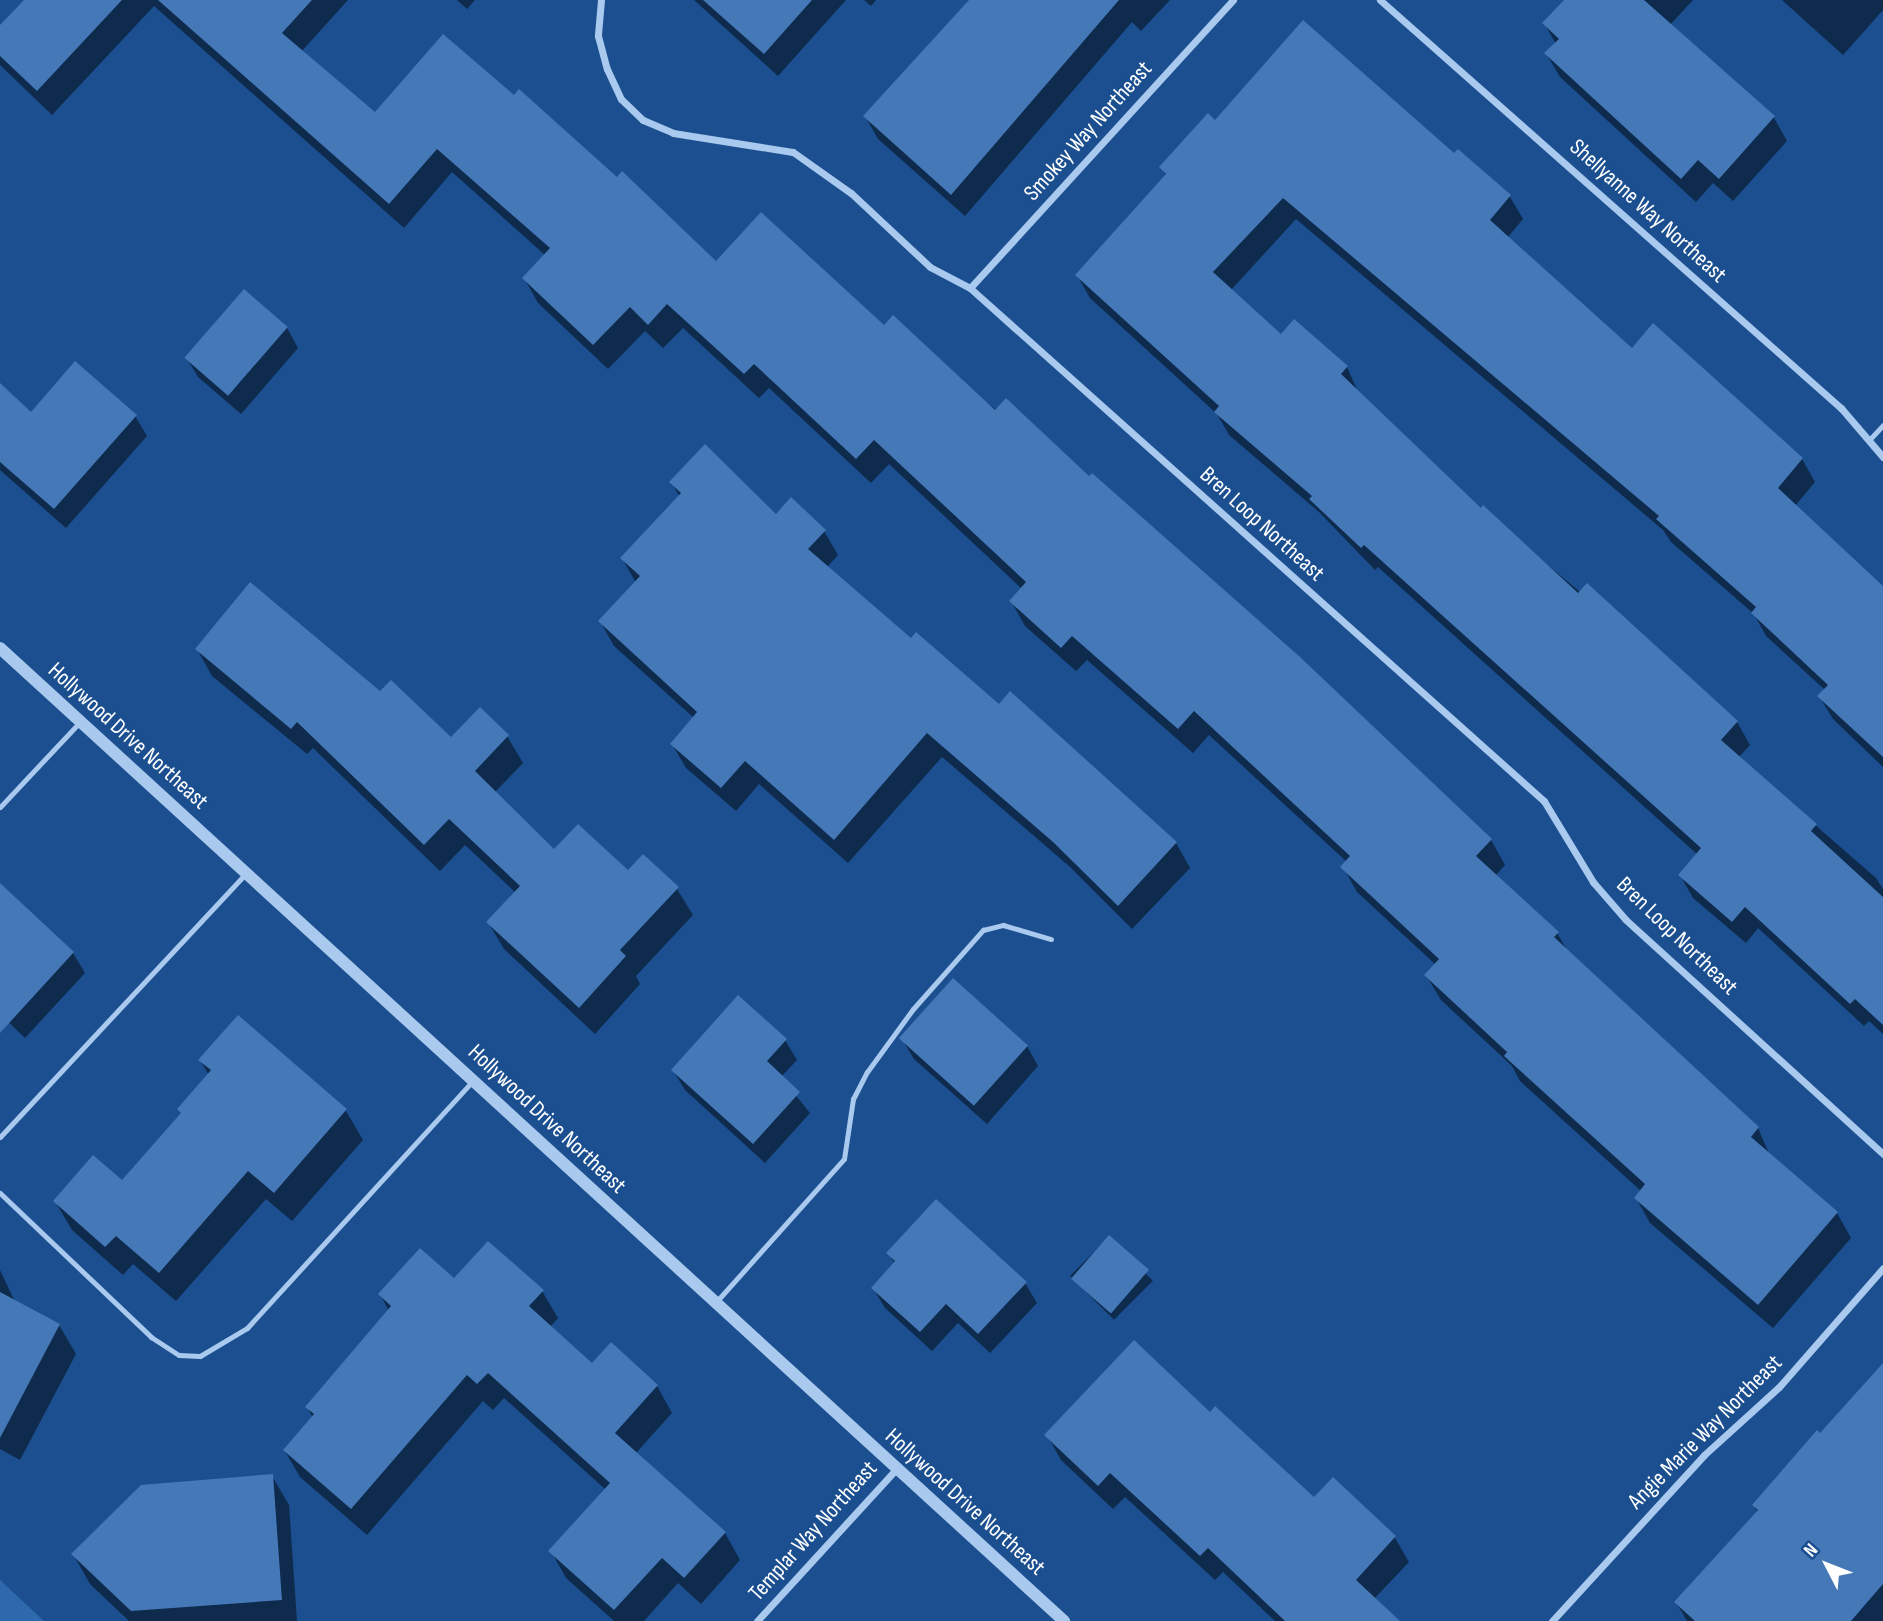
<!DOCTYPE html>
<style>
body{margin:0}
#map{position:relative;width:1883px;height:1621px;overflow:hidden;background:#1b4f8f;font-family:"Sofia Sans Condensed",sans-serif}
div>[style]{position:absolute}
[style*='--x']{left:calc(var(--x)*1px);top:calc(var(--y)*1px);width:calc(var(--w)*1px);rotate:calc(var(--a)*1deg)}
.green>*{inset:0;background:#2e69ad}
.shadow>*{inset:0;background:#0007;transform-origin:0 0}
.building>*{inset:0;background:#4478b7;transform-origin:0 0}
.service>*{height:5px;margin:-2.5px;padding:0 2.5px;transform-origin:2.5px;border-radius:2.5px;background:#a9c9ee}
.minor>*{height:7px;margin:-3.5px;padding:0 3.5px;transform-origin:3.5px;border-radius:3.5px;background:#a9c9ee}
.tertiary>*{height:12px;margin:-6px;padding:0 6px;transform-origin:6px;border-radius:6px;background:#a9c9ee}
span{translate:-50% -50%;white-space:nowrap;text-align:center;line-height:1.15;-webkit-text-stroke:6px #1b4f8f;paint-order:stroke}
.street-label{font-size:23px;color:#fff}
.north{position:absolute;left:1792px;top:1530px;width:70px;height:70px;-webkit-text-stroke:5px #1b4f8f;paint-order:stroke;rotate:312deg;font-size:19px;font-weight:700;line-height:28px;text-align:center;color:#fff}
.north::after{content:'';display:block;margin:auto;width:24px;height:32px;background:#fff;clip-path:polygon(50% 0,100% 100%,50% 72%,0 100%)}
</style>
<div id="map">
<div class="green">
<i style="clip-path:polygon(0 1580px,44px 1621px,0 1621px)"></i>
</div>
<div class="shadow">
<i style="clip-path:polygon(26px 0,348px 0,301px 52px,375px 114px,514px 97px,716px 263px,884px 327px,1089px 478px,1491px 840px,1505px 865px,1495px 876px,1557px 933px,1568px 952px,1758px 1128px,1770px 1156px,1837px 1213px,1851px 1238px,1773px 1328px,1650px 1223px,1636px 1198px,1641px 1191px,1520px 1081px,1512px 1066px,1441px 1000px,1426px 975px,1436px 965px,1357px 892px,1343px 867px,1347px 862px,1209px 735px,1193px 753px,1087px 660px,1076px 671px,1025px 626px,1011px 601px,1022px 589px,889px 464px,871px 483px,769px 388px,759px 398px,683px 328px,663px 348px,645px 331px,608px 369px,538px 303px,524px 278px,545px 255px,452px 172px,404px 228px,154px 6px,52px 115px,0 65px,0 28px)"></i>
<i style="clip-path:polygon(457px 0,475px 0,467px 9px)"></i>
<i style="clip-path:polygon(694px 0,846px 0,778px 76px)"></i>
<i style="clip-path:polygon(864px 0,876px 0,871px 6px)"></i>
<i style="clip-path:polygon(971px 0,1170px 0,1141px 31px,1132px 22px,965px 216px,878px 139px,865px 116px)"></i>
<i style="clip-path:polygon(1567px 0,1693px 0,1670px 25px,1774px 118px,1787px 141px,1733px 201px,1713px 183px,1696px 202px,1560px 77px,1546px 53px,1556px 44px,1544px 23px)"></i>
<i style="clip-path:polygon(1782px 0,1883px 0,1883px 10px,1843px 55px)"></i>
<i style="clip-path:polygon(1215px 122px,1454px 156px,1458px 151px,1510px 197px,1523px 219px,1507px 238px,1632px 350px,1653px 326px,1802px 459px,1815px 482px,1795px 506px,1883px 588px,1883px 767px,1833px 719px,1819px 696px,1825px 690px,1766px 636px,1754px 614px,1671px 542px,1663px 530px,1296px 219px,1231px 290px,1281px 336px,1347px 367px,1358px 392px,1481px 510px,1737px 722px,1750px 745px,1738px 758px,1876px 878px,1883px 889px,1883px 1034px,1869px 1021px,1864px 1026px,1758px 928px,1746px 943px,1693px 898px,1680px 875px,1698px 855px,1378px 567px,1375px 570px,1319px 512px,1229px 435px,1217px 414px,1090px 298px,1077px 275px,1166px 176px,1161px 167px)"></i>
<i style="clip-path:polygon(287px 328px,298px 348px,241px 414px,198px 377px,186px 357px)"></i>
<i style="clip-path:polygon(31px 414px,135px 416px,147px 436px,66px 528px,0 470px,0 421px)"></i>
<i style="clip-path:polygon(671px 482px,824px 531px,838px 555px,827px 567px,911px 640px,1176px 843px,1190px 868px,1132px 929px,1069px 866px,942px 757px,848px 863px,759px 784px,736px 811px,686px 768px,672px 744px,694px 718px,614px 646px,600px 621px,636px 583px,622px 558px,680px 497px)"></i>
<i style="clip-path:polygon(197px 649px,381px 693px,451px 739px,507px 736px,523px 763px,494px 793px,554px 852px,677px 889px,693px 915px,636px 976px,640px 984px,595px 1034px,504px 949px,488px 922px,516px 893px,465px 845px,440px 871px,313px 748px,307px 754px,212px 676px)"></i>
<i style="clip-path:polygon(0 886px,73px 953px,85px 973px,25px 1038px,0 1014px)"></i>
<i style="clip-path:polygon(238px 1017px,346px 1111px,363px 1140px,292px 1221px,266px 1199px,176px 1301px,133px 1264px,123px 1275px,72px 1230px,55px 1201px,122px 1183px,182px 1115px,209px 1075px,200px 1060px)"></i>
<i style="clip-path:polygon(902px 1039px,1027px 1046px,1038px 1066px,987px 1124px,914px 1059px)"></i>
<i style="clip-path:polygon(785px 1040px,797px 1060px,781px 1077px,810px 1113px,765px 1163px,685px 1090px,673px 1070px)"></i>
<i style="left:1109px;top:1237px;width:62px;height:55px;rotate:45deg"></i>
<i style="clip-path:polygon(889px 1254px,1025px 1283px,1037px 1303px,990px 1353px,958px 1323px,932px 1351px,885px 1308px,873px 1288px,895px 1264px)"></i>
<i style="clip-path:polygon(0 1270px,15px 1302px,59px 1325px,76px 1354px,20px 1460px,0 1449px)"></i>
<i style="clip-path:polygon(454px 1281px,542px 1291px,558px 1318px,550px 1327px,592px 1366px,657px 1386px,672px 1413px,636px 1453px,725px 1533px,740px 1560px,701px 1604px,678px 1583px,644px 1621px,614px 1621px,566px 1578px,551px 1551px,606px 1490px,504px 1398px,493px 1410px,483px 1401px,367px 1535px,300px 1477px,285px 1451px,313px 1418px,307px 1407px,389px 1311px,380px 1294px)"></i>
<i style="clip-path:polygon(1883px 1365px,1883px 1621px,1687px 1621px,1676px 1602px,1758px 1513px,1754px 1505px)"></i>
<i style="clip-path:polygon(1210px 1415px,1314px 1500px,1333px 1479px,1395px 1538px,1409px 1562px,1374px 1599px,1398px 1621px,1275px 1621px,1223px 1572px,1215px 1580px,1125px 1497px,1113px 1509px,1061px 1460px,1047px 1435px)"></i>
<i style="clip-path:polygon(272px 1476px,289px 1505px,297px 1621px,129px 1621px,90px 1584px,73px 1554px)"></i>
</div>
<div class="building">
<i style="clip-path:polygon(24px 0,122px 0,37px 91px,0 56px,0 25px)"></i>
<i style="clip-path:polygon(158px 0,312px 0,282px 33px,375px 112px,443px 34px,514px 95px,519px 89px,617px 177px,622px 171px,716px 261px,761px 212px,884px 325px,893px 315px,995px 410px,1006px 398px,1089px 476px,1092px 473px,1300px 657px,1492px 839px,1476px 856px,1559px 932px,1554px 937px,1759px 1127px,1751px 1137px,1838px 1212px,1758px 1305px,1634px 1198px,1645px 1184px,1504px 1056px,1507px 1052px,1424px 975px,1439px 959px,1340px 867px,1350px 856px,1194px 711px,1178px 729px,1072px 636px,1061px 648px,1009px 601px,1026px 582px,874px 440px,856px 459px,754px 364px,744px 374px,667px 304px,648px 325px,630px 307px,593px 345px,522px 278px,550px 248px,437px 149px,389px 204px)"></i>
<i style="clip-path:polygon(703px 0,812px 0,764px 54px)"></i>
<i style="clip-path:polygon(969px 0,1119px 0,951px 195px,863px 116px)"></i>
<i style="clip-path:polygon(1564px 0,1644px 0,1775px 116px,1719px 179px,1698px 160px,1681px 179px,1544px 53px,1559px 39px,1542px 23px)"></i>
<i style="clip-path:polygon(1303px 20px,1454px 153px,1458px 149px,1511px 195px,1490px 220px,1632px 348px,1653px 323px,1803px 458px,1778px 488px,1883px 586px,1883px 757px,1817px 696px,1828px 685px,1751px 613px,1756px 607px,1656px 519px,1659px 516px,1283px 198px,1213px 272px,1281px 334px,1294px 319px,1348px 366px,1341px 374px,1481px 508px,1483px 505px,1578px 593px,1587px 583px,1738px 721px,1721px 740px,1817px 824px,1811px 831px,1883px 897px,1883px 1025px,1855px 999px,1850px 1004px,1745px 907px,1732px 922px,1678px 875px,1701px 848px,1364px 545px,1361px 548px,1309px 499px,1312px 496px,1214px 412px,1219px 406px,1075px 275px,1166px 174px,1159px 167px,1208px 113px,1215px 120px)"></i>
<i style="left:244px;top:289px;width:58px;height:91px;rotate:41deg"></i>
<i style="clip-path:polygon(75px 361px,137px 415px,54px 509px,0 462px,0 383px,31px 412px)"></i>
<i style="clip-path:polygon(705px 444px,776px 514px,791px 497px,826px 530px,808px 549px,911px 638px,916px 632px,999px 704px,1010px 691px,1177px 842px,1118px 906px,1053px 842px,927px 733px,834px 840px,745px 761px,721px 788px,670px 744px,697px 712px,598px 621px,640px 576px,620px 558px,681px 493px,669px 482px)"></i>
<i style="clip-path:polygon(250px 582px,380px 691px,391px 680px,451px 737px,480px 707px,509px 735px,475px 771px,554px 849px,578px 824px,628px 870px,643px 854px,679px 887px,620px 950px,626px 956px,579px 1008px,486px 922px,520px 886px,449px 819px,424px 845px,297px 722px,291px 729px,195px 649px)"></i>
<i style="clip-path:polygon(0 883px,74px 952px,0 1033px)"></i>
<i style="left:953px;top:978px;width:101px;height:81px;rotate:42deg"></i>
<i style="clip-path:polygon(738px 995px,787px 1039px,767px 1061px,800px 1092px,753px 1144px,671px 1070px)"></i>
<i style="clip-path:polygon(238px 1015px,347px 1109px,274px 1193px,248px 1171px,159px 1273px,116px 1236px,105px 1247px,53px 1201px,93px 1155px,122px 1180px,181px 1113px,177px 1109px,211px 1070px,198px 1060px)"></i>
<i style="clip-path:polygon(936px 1199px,1027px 1282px,978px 1334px,946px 1304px,920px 1332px,871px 1288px,895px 1261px,886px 1253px)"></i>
<i style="left:1109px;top:1235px;width:53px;height:58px;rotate:41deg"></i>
<i style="clip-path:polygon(488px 1241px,544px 1290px,529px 1306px,592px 1363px,611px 1342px,658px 1385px,615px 1433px,726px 1532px,684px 1578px,662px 1558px,614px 1610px,548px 1551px,610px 1483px,488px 1373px,477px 1384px,467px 1375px,351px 1509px,283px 1450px,314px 1414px,305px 1407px,391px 1306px,378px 1294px,420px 1248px,454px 1278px)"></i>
<i style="clip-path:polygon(0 1292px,60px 1324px,0 1438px)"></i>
<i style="clip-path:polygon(1134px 1340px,1210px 1412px,1215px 1406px,1314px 1497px,1333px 1477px,1396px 1536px,1356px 1580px,1400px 1621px,1285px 1621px,1208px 1548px,1200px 1556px,1110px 1473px,1098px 1486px,1044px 1435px)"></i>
<i style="clip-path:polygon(1883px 1363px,1883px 1584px,1851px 1621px,1695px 1621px,1674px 1602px,1758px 1510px,1752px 1505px,1817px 1430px,1820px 1433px)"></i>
<i style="clip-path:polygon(273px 1474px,282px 1600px,131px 1611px,71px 1554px,141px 1485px)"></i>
</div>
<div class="service">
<i style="--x:1870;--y:439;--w:19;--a:-47"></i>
<i style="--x:0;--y:807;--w:115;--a:-46.8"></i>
<i style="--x:0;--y:1137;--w:361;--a:-47"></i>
<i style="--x:0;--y:1193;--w:209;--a:43.6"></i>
<i style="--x:151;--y:1337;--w:33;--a:33"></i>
<i style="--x:179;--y:1355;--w:21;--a:3"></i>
<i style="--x:200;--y:1356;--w:55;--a:-30.8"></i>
<i style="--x:247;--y:1328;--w:333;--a:-47.6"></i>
<i style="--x:716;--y:1302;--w:192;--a:-48.2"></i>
<i style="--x:844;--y:1159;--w:61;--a:-81.5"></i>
<i style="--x:853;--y:1099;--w:30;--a:-63"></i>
<i style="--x:867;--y:1072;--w:78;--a:-53.9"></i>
<i style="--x:913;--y:1009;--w:106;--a:-48.5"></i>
<i style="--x:983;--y:930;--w:21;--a:-14"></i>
<i style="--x:1003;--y:925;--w:50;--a:16.3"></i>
</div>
<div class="minor">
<i style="--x:601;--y:0;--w:36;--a:95"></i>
<i style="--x:598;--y:36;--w:34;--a:75"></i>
<i style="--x:607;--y:69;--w:33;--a:65"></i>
<i style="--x:621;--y:99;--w:30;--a:44"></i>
<i style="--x:643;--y:120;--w:33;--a:23"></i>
<i style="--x:673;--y:133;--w:121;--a:9"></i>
<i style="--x:793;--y:152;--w:71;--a:35.3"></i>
<i style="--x:851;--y:193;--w:108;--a:43.1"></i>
<i style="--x:930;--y:267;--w:45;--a:27.7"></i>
<i style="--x:970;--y:288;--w:770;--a:41.79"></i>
<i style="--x:1544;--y:801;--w:95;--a:58.8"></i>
<i style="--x:1593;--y:882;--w:50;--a:49"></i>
<i style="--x:1626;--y:920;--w:348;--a:42.3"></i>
<i style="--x:1380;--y:0;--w:616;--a:41.51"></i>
<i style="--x:1841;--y:408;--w:65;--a:49.4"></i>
<i style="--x:970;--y:288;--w:390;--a:-47.6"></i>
<i style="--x:757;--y:1621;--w:207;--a:-47.5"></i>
<i style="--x:1552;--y:1621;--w:225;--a:-47.5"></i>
<i style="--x:1704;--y:1455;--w:101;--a:-42.2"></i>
<i style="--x:1779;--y:1387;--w:158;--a:-48.8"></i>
</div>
<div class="tertiary">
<i style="--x:0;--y:648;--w:1442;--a:42.44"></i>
</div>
<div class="street-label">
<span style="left:1088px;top:131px;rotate:-48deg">Smokey Way Northeast</span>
<span style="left:1648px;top:211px;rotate:42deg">Shellyanne Way Northeast</span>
<span style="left:1262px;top:524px;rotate:42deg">Bren Loop Northeast</span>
<span style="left:128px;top:736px;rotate:42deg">Hollywood Drive Northeast</span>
<span style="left:1677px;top:936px;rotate:44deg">Bren Loop Northeast</span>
<span style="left:547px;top:1119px;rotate:43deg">Hollywood Drive Northeast</span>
<span style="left:1705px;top:1432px;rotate:-45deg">Angie Marie Way Northeast</span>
<span style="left:965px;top:1502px;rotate:42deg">Hollywood Drive Northeast</span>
<span style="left:813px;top:1531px;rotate:-48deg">Templar Way Northeast</span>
</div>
<div class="north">N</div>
</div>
